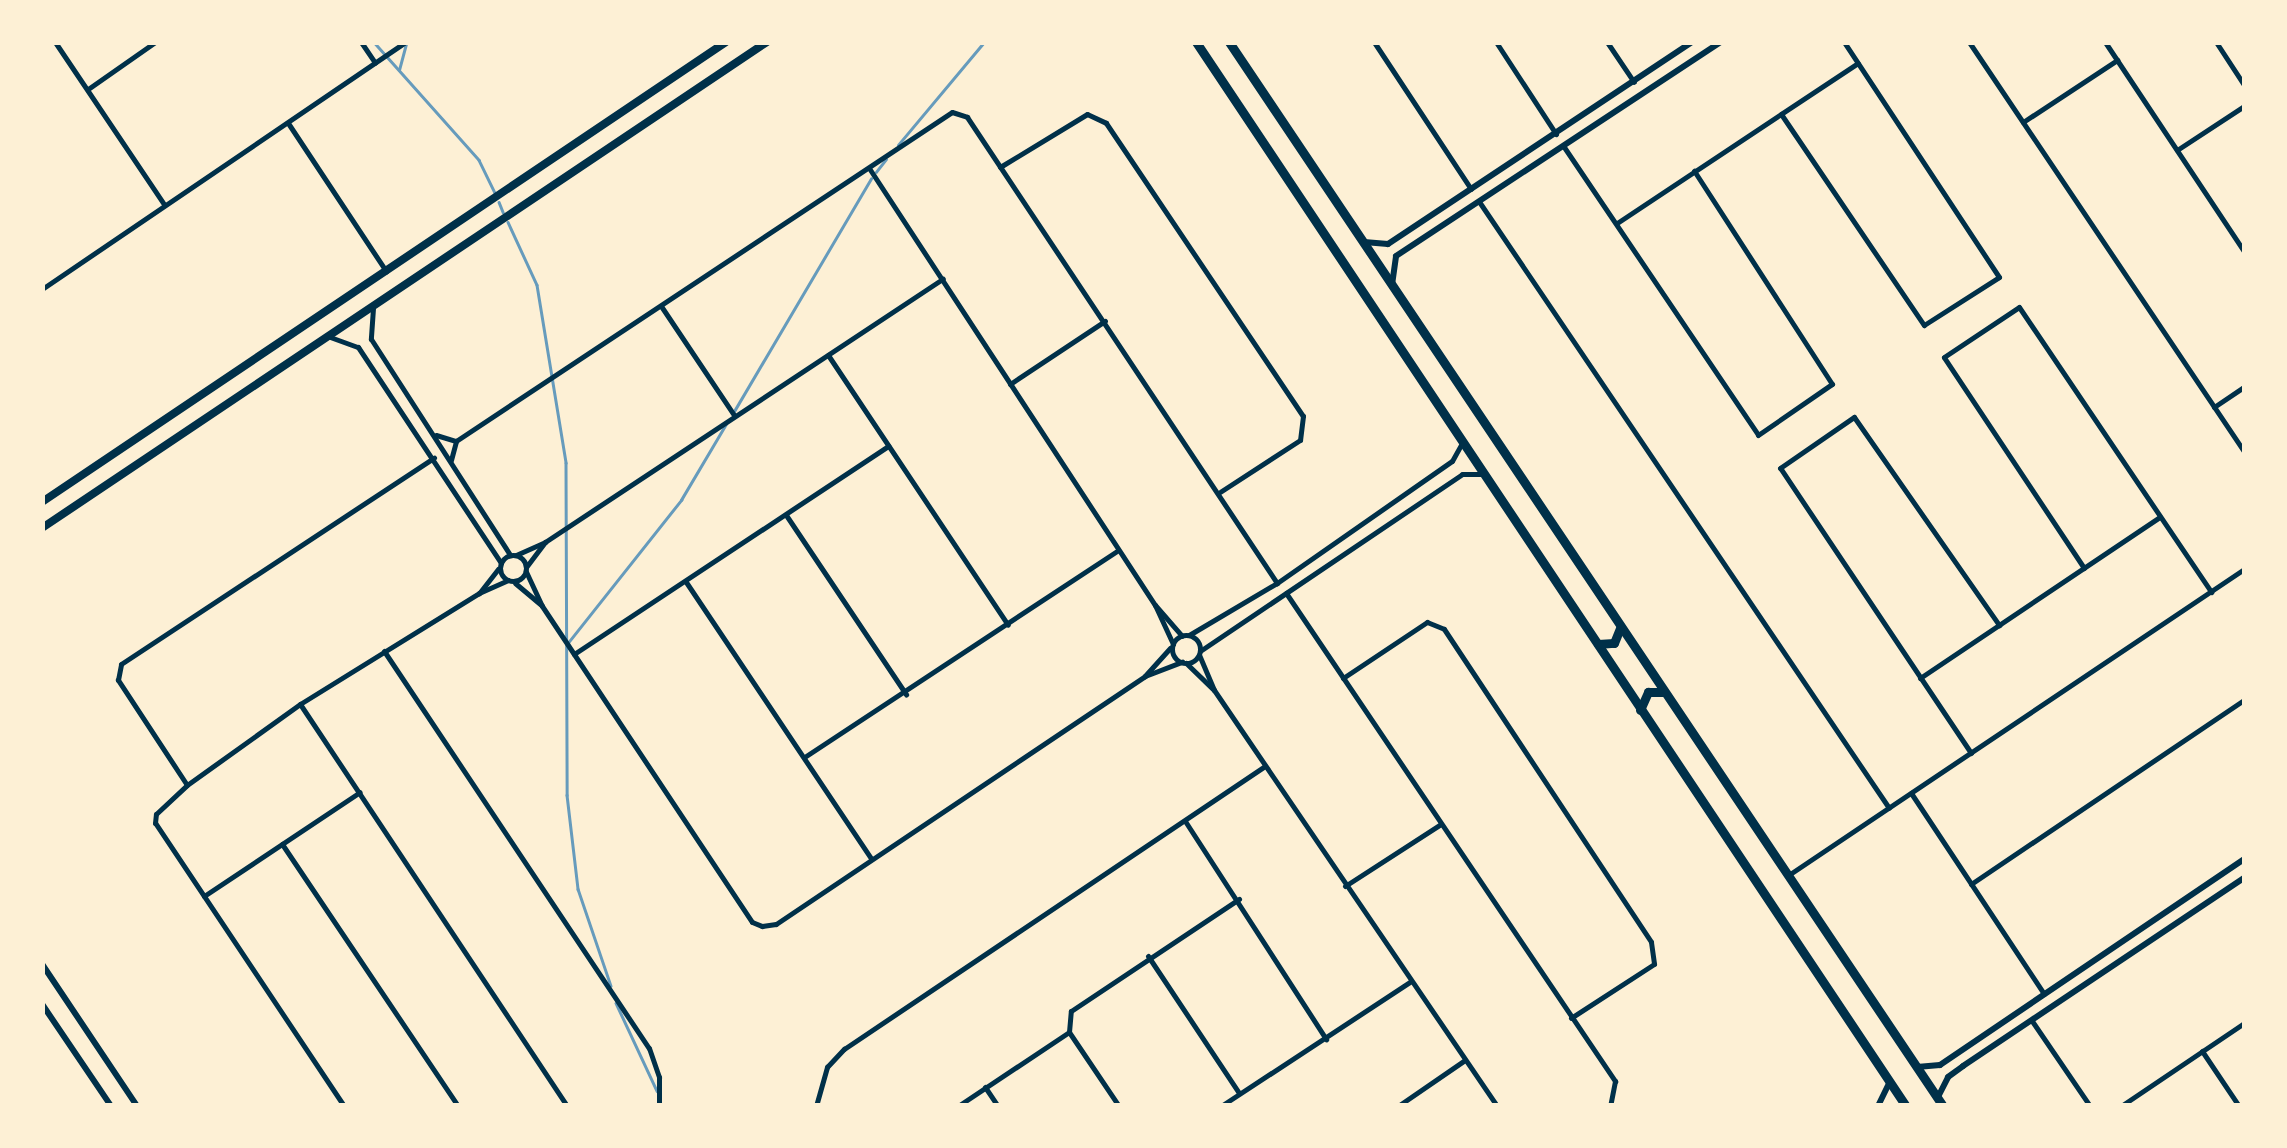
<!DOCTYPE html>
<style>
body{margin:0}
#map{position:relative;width:2287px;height:1148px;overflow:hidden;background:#fdf0d5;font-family:Quicksand,sans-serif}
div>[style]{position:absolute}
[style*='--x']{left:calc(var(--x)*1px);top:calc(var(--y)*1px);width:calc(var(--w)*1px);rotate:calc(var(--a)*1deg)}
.stream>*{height:2.5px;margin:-1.25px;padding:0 1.25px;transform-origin:1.25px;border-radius:1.25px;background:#669bbc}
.minor>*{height:5px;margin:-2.5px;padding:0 2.5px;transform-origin:2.5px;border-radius:2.5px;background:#003049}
.minor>.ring{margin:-2.5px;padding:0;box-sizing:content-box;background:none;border:5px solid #003049;border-radius:50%}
.tertiary>*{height:6px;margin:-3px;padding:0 3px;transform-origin:3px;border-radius:3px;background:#003049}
.secondary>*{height:8px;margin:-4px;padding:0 4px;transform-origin:4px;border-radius:4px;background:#003049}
.primary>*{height:9px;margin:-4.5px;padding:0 4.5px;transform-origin:4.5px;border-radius:4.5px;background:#003049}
span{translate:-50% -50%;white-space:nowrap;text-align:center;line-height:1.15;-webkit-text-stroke:8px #fdf0d5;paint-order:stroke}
.frame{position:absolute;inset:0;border:45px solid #fdf0d5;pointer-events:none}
</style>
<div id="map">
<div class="stream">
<i style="--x:374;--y:42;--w:158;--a:48.3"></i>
<i style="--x:479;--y:160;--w:37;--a:64"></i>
<i style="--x:399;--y:70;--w:27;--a:-75"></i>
<i style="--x:898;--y:145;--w:134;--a:-50.1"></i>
<i style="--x:876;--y:172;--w:16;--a:-52"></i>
<i style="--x:499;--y:202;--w:11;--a:68"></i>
<i style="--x:508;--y:222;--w:69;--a:65.3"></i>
<i style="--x:537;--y:285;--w:180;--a:80.7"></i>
<i style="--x:566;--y:463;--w:332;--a:89.8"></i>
<i style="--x:567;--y:795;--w:95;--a:83.3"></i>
<i style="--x:578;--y:889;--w:102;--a:71.2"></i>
<i style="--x:733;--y:413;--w:272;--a:-59.5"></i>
<i style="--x:567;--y:644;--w:184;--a:-51.6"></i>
<i style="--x:681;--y:500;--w:88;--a:-59.4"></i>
<i style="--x:616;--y:1003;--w:97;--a:65"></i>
</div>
<div class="minor">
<i style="--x:55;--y:42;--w:195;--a:56.1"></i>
<i style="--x:361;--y:42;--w:25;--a:56"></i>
<i style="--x:1374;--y:42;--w:176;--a:56.6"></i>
<i style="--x:1496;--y:42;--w:110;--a:56.9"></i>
<i style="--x:1607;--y:42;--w:48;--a:56"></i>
<i style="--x:1969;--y:42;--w:494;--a:56.1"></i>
<i style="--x:2105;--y:42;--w:251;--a:56.4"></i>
<i style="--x:2216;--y:42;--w:51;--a:56.9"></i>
<i style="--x:88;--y:89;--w:82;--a:-35"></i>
<i style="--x:1781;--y:114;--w:255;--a:55.9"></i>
<i style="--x:1924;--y:325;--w:89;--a:-32.6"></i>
<i style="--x:1999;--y:277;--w:282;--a:-123.4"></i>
<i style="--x:2023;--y:122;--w:113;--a:-33.4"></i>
<i style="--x:288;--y:123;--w:178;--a:56.5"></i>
<i style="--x:1564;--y:147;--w:347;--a:56"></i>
<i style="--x:1758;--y:435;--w:90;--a:-34.6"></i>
<i style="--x:1832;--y:384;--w:254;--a:-122.9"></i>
<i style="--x:2177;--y:150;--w:80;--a:-33.3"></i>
<i style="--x:1000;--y:167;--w:102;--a:-31.3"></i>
<i style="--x:1087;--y:114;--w:21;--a:25"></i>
<i style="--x:1106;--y:123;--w:353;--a:56.1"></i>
<i style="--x:1303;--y:416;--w:24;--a:97"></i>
<i style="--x:1300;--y:440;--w:95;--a:147"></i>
<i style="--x:869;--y:168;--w:522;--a:56.8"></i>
<i style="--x:1480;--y:203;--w:730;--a:55.94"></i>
<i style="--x:1617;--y:223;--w:289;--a:-33.6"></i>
<i style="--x:42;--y:289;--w:440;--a:-34.2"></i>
<i style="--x:661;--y:306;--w:131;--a:56.2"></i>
<i style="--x:373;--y:308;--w:31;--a:94"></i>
<i style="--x:371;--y:339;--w:257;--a:57.2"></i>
<i style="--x:330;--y:337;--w:30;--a:20"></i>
<i style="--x:358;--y:347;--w:259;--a:56.5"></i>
<i style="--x:828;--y:355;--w:324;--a:56.3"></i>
<i style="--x:1010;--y:384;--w:114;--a:-33.6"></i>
<i style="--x:2214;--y:407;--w:36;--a:-34"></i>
<i style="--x:436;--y:435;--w:21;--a:17"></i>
<i style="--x:451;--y:460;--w:20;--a:-75"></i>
<i style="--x:456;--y:441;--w:595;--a:-33.56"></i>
<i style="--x:952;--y:112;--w:16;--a:18"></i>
<i style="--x:967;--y:117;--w:560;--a:56.37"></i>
<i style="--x:786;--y:515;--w:216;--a:56.2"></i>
<i style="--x:545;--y:542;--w:477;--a:-33.5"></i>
<i style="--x:516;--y:555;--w:32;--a:-24"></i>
<i style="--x:545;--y:542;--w:31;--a:127"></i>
<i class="ring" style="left:500px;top:555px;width:21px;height:21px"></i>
<i style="--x:2084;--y:568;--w:253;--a:-123.6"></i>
<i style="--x:1944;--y:357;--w:90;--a:-33.7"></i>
<i style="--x:2019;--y:307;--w:344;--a:56"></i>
<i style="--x:498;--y:569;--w:31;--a:128"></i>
<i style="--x:479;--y:593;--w:32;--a:-24"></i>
<i style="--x:686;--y:582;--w:332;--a:56.2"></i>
<i style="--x:515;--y:583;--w:35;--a:40"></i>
<i style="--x:542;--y:606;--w:38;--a:-115"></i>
<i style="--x:1286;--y:593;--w:589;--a:56.01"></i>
<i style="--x:1615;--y:1081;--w:25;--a:101"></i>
<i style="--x:542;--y:606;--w:379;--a:56.4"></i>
<i style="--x:752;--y:922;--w:11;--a:22"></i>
<i style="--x:762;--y:926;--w:14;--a:-8"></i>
<i style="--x:776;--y:924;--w:445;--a:-33.9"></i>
<i class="ring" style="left:1172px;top:635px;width:23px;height:23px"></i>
<i style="--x:1189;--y:635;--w:102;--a:-30.6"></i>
<i style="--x:1277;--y:583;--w:213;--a:-34.9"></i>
<i style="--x:1452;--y:461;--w:21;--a:-61"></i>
<i style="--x:1173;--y:644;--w:43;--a:-114.8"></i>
<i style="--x:1155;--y:605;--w:41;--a:48.9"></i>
<i style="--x:1170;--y:648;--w:38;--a:132"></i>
<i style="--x:1145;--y:676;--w:40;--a:-21"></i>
<i style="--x:384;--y:651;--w:477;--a:56.3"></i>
<i style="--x:649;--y:1048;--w:31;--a:71"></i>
<i style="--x:659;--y:1077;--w:29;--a:90"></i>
<i style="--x:1200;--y:651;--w:316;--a:-34"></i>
<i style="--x:1462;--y:474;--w:21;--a:0"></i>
<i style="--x:574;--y:654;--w:377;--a:-33.5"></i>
<i style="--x:1186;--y:663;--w:39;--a:44"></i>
<i style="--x:1214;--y:690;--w:38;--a:-113"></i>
<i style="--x:1343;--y:678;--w:101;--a:-33.7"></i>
<i style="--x:1427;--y:622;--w:18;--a:22"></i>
<i style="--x:1444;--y:629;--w:375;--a:56.5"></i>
<i style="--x:1651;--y:942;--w:22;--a:82"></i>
<i style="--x:1654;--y:964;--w:99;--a:147"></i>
<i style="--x:1920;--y:678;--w:289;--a:-33.9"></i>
<i style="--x:1214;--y:690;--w:503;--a:55.77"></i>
<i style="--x:300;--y:704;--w:483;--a:56.4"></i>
<i style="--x:1971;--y:753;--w:343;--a:-123.8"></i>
<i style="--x:1780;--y:468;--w:90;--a:-34.6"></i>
<i style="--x:1854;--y:417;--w:254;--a:55.1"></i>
<i style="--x:806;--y:756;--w:372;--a:-33.4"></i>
<i style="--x:187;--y:785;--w:126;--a:-123.3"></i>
<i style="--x:118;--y:680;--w:16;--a:-79"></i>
<i style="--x:121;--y:664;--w:375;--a:-33.4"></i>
<i style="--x:1911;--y:793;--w:241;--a:56.5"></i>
<i style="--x:1185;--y:821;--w:260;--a:57.1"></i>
<i style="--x:282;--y:844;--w:316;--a:56.1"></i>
<i style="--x:1790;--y:874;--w:547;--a:-33.89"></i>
<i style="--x:1971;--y:884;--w:329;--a:-34"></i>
<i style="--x:1345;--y:886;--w:114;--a:-32.9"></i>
<i style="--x:204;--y:896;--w:187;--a:-33.7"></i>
<i style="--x:1148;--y:956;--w:164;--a:56.4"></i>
<i style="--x:2032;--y:1021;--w:103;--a:55.7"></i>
<i style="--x:1069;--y:1032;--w:89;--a:56"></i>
<i style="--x:2202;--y:1051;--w:66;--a:56.1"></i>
<i style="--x:985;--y:1087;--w:23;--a:56"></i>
<i style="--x:344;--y:1106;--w:340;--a:-123.7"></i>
<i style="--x:155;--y:823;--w:9;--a:-84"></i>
<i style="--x:156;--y:814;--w:42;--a:-43.1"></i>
<i style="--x:187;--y:785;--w:139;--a:-35.6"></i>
<i style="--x:300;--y:704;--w:211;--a:-31.8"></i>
<i style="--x:816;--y:1106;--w:41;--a:-74.2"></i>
<i style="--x:827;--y:1067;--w:25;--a:-47"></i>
<i style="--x:844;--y:1049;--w:507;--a:-33.91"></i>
<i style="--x:958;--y:1106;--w:133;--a:-33.7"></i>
<i style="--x:1069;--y:1032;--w:21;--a:-85"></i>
<i style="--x:1071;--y:1011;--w:202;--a:-33.7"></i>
<i style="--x:1221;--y:1106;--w:226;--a:-33.3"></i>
<i style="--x:1398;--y:1106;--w:81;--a:-34.5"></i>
<i style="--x:2121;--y:1106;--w:148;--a:-34"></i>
</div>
<div class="tertiary">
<i style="--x:1364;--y:242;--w:24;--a:5"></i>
<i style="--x:1388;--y:244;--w:365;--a:-33.6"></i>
<i style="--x:1392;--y:285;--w:29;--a:-82"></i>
<i style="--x:1396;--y:256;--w:388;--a:-33.4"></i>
<i style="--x:42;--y:964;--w:171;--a:56.2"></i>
<i style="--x:42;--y:1004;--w:123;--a:55.9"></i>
<i style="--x:1917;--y:1067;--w:23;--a:-5"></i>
<i style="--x:1940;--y:1065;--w:367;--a:-34.1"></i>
<i style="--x:1938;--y:1097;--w:22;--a:-63"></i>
<i style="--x:1948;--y:1077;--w:19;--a:-36"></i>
<i style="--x:1963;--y:1066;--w:338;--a:-33.8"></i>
<i style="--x:1878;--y:1106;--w:25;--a:-64"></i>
</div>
<div class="secondary">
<i style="--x:42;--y:502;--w:824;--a:-33.92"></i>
<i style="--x:42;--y:528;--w:873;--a:-33.84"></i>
</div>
<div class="primary">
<i style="--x:1196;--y:42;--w:1279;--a:56.29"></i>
<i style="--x:1229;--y:42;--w:1281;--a:56.14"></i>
<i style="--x:1598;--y:644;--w:16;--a:-4"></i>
<i style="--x:1614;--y:643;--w:16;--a:-68"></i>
<i style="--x:1640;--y:710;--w:20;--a:-66"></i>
<i style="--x:1648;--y:692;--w:16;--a:0"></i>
</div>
<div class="frame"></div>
</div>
